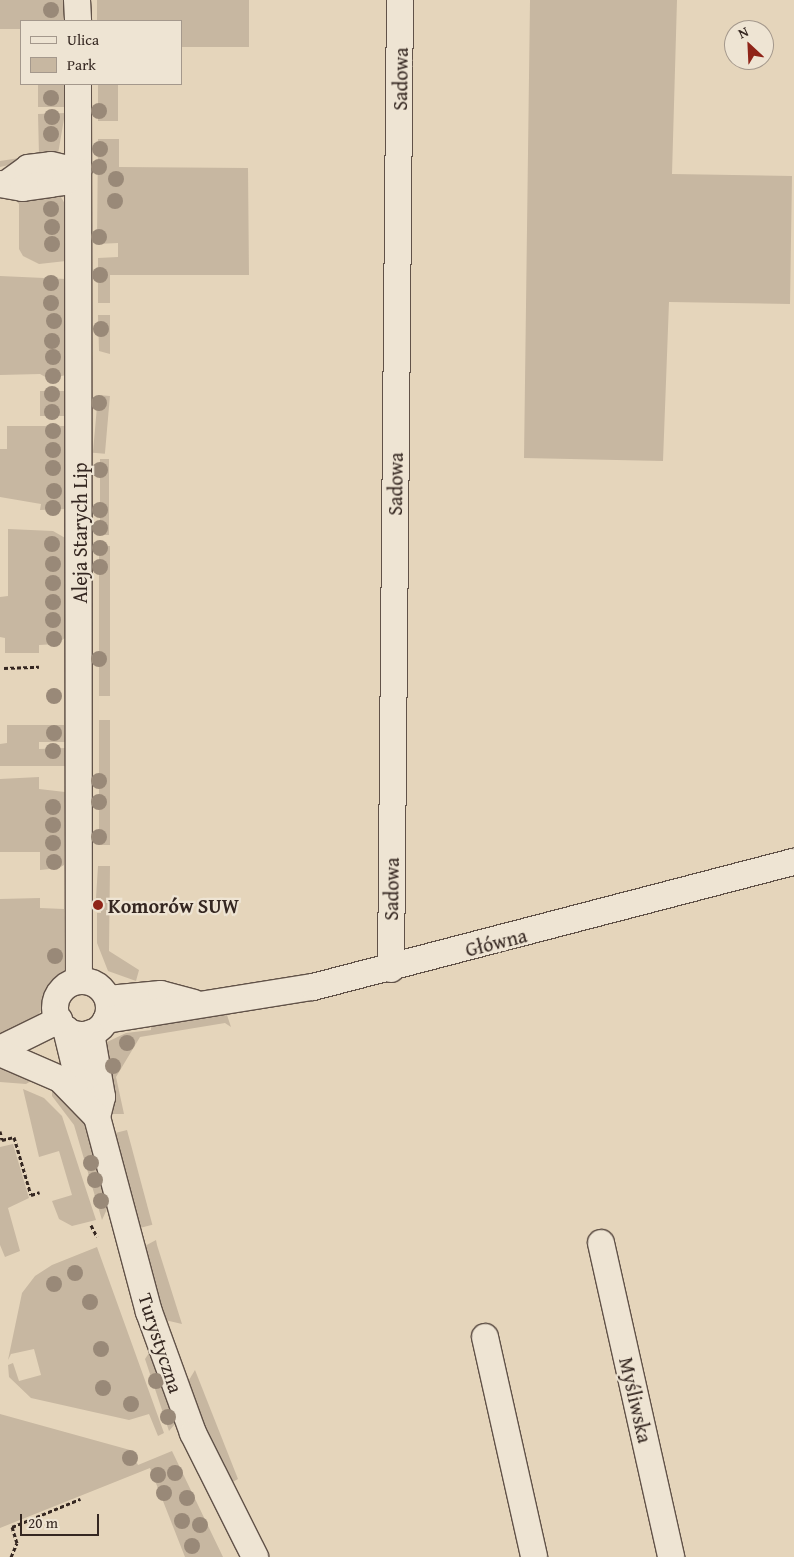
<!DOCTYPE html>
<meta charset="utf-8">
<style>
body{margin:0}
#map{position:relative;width:794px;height:1557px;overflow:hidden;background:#e5d5bb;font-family:"Gentium Book Plus",serif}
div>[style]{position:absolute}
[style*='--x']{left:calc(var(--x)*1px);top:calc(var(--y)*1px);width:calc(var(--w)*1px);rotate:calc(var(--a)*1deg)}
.green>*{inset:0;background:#c7b7a1;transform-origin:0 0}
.path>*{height:3px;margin-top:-1.5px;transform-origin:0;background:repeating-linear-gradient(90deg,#352721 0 4px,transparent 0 6.5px)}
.roads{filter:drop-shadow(1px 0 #615248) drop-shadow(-1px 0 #615248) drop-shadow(0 1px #615248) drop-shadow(0 -1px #615248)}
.minor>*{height:26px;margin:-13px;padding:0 13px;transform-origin:13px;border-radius:13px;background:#eee4d3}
.minor>.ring{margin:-13px;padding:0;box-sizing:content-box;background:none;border:26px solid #eee4d3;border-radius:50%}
.trees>*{width:16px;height:16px;margin:-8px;border-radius:50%;background:#998978}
.dots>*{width:14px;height:14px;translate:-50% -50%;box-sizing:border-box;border:2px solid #eee4d3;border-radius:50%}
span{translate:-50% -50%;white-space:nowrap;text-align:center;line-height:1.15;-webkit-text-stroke:4.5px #eee4d3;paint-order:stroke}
.street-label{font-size:20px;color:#352721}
.poi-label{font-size:20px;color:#352721;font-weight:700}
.left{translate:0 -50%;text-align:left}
.legend{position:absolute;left:20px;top:20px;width:162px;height:65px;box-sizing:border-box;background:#eee4d3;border:1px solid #a4988c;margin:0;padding:6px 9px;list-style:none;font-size:15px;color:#352721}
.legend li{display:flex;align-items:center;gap:10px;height:25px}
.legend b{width:25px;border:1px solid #a4988c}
.north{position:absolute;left:724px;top:20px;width:50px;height:50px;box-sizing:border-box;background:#eee4d3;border:1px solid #a4988c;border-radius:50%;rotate:335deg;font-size:14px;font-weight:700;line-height:20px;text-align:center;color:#352721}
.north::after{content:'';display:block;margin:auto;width:18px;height:22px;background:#8f2418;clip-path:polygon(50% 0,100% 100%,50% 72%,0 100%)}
.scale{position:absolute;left:20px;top:1514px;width:79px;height:22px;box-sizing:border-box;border:2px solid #352721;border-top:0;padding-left:6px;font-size:15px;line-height:18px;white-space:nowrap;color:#352721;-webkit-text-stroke:4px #eee4d3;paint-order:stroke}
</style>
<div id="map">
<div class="green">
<i style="clip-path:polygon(0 0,65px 0,65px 21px,21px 21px,21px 29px,0 29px)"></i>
<i style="clip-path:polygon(97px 0,249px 0,249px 47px,181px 47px,181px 21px,97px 21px)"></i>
<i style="clip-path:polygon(530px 0,677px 0,672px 174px,792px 176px,790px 304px,669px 302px,663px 461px,524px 458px)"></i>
<i style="left:38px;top:84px;width:27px;height:23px"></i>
<i style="left:98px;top:84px;width:20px;height:37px"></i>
<i style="clip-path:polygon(65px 113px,58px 154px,0 167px,0 161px,39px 155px,38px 114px)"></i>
<i style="clip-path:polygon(98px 139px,119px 139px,119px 167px,248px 168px,249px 275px,110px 275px,110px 303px,98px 303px,98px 258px,118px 257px,118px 243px,97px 244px)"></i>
<i style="clip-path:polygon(58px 192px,65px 204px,66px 261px,39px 264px,23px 256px,19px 249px,19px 204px,14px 198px)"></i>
<i style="clip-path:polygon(0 276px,66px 279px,66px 375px,49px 379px,40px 374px,0 375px)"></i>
<i style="clip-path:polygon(98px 315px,110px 315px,110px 354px,99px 351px)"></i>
<i style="left:40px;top:391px;width:26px;height:25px"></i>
<i style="left:98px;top:395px;width:12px;height:58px;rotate:5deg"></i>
<i style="clip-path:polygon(7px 426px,66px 426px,66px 509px,40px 510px,41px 504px,0 497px,0 449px,7px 449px)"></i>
<i style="left:100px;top:459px;width:9px;height:76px"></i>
<i style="clip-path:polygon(8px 529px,53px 531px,67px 539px,66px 637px,57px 644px,39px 645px,39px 653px,5px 653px,5px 638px,0 637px,0 597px,8px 596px)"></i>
<i style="left:110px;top:546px;width:150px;height:11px;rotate:90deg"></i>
<i style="left:110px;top:720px;width:125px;height:11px;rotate:90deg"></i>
<i style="clip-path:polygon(7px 725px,64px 725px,65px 742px,39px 742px,39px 749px,65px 748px,65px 766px,0 766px,0 744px,7px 743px)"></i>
<i style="clip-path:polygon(39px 777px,39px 789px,65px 792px,64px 865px,59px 868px,40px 870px,40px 852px,0 852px,0 779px)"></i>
<i style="clip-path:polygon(98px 866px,110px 866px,109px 951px,139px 970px,136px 981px,108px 971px,97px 943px,97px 913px,101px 913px,101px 898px,96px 898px)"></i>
<i style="clip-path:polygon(40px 898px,40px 908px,64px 909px,64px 974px,35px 1020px,0 1037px,0 899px)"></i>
<i style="clip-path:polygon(227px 1015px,231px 1027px,225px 1023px,140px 1037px,116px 1077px,124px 1114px,110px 1114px,107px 1042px,126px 1033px,151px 1030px,151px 1022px)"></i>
<i style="clip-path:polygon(0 1067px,38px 1077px,26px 1084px,0 1082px)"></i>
<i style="clip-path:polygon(52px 1085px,79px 1112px,91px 1141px,107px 1209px,102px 1220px,74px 1125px,52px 1096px)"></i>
<i style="clip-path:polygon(23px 1089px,44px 1098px,62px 1116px,96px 1220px,72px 1226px,59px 1219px,52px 1201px,72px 1195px,59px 1151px,39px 1157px)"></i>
<i style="left:127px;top:1130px;width:98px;height:13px;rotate:75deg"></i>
<i style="clip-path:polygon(13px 1144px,29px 1198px,8px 1208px,20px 1251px,5px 1257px,0 1245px,0 1147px)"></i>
<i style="clip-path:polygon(156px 1240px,157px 1245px,182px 1324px,165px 1320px,143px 1247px)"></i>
<i style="clip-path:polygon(97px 1247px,164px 1433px,158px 1436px,149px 1414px,129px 1420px,31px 1398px,9px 1377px,8px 1365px,13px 1363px,19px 1381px,41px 1375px,34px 1349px,11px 1354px,8px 1360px,22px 1293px,35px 1276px,52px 1265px)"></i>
<i style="clip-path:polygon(149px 1353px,175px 1424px,169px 1431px,145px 1359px)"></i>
<i style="clip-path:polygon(195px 1370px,238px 1479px,229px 1484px,186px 1385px)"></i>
<i style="clip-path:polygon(0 1414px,130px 1450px,138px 1465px,172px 1451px,223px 1557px,185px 1557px,150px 1468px,0 1528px)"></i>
</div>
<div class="path">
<i style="--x:4;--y:668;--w:35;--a:-2"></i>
<i style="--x:0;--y:1131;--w:9;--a:77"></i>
<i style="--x:2;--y:1140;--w:12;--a:-14"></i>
<i style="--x:14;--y:1137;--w:60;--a:73.7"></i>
<i style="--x:31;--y:1195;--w:9;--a:-18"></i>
<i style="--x:91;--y:1225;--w:13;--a:63"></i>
<i style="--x:11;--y:1557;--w:15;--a:-67"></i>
<i style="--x:17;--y:1543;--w:17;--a:-107"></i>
<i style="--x:12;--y:1527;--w:74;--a:-22.4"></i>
</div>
<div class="roads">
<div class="minor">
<i style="--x:77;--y:0;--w:21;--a:87"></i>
<i style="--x:78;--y:84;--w:897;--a:89.94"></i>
<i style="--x:9;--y:182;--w:24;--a:-36"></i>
<i style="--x:28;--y:168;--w:23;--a:-7"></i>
<i style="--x:51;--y:165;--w:28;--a:13"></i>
<i style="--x:0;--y:184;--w:23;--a:10"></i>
<i style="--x:23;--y:188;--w:27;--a:-8"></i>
<i style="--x:50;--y:184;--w:15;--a:-8"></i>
<i style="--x:65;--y:182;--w:17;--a:-40"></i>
<i style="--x:391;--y:969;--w:969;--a:-89.47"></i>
<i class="ring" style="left:55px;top:981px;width:28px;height:28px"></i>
<i style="--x:108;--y:999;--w:53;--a:-5.4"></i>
<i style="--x:161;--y:994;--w:34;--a:15"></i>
<i style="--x:106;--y:1020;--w:210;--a:-9.1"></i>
<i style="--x:313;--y:987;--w:497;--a:-14.6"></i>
<i style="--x:66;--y:1029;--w:76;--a:76.3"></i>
<i style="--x:91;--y:1033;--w:65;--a:80.2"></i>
<i style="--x:102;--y:1097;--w:21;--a:104"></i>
<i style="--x:97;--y:1117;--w:202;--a:75.1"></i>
<i style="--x:149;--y:1312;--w:129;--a:70"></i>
<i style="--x:193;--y:1433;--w:139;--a:63.4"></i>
<i style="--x:0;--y:1049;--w:66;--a:-26.2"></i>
<i style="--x:0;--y:1053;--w:65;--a:23.4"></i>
<i style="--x:60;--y:1079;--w:53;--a:45.8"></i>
<i style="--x:601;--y:1243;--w:322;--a:77.4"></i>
<i style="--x:485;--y:1337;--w:225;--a:77.4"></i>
</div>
</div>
<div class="trees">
<i style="left:51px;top:10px"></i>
<i style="left:51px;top:98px"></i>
<i style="left:99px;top:111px"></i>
<i style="left:52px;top:117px"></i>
<i style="left:51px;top:134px"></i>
<i style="left:100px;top:149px"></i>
<i style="left:99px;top:167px"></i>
<i style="left:116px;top:179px"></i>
<i style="left:115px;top:201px"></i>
<i style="left:51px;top:209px"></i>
<i style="left:52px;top:227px"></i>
<i style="left:99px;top:237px"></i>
<i style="left:52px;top:244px"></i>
<i style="left:100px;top:275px"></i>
<i style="left:51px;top:283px"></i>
<i style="left:51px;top:303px"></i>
<i style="left:54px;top:321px"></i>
<i style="left:101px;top:329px"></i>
<i style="left:52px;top:341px"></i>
<i style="left:53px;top:357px"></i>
<i style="left:53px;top:376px"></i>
<i style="left:52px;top:394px"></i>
<i style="left:99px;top:403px"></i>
<i style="left:52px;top:412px"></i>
<i style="left:53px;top:431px"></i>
<i style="left:53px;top:450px"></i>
<i style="left:53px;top:468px"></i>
<i style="left:100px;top:470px"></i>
<i style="left:54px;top:491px"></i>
<i style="left:53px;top:508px"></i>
<i style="left:100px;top:510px"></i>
<i style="left:100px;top:528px"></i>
<i style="left:52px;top:544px"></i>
<i style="left:100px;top:548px"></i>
<i style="left:53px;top:564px"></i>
<i style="left:100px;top:567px"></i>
<i style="left:53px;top:583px"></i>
<i style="left:53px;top:602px"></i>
<i style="left:53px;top:620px"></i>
<i style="left:54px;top:639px"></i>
<i style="left:99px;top:659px"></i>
<i style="left:54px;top:696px"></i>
<i style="left:54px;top:733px"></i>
<i style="left:53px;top:751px"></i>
<i style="left:99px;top:781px"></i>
<i style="left:99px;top:802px"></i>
<i style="left:53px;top:807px"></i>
<i style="left:53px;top:825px"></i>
<i style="left:99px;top:837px"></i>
<i style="left:53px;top:843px"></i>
<i style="left:54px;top:862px"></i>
<i style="left:55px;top:956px"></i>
<i style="left:127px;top:1043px"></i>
<i style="left:113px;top:1066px"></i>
<i style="left:91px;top:1163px"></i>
<i style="left:95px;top:1180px"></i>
<i style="left:101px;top:1201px"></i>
<i style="left:75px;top:1273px"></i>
<i style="left:54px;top:1284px"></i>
<i style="left:90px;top:1302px"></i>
<i style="left:101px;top:1349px"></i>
<i style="left:156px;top:1381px"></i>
<i style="left:103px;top:1388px"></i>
<i style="left:131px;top:1404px"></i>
<i style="left:168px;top:1417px"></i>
<i style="left:130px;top:1458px"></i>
<i style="left:175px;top:1473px"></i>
<i style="left:158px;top:1475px"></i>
<i style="left:164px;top:1493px"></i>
<i style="left:187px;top:1498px"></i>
<i style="left:182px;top:1521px"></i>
<i style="left:200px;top:1525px"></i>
<i style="left:192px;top:1546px"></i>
</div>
<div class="dots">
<i style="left:98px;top:905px;background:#8f2418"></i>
</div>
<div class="street-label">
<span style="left:400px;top:79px;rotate:-89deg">Sadowa</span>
<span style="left:395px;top:484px;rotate:-89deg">Sadowa</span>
<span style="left:79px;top:533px;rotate:-90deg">Aleja Starych Lip</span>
<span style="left:391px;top:889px;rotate:-89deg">Sadowa</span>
<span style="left:496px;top:942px;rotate:-14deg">Główna</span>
<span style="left:161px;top:1343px;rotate:72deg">Turystyczna</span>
<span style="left:636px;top:1400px;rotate:77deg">Myśliwska</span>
</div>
<div class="poi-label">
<span class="left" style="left:108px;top:905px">Komorów SUW</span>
</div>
<ul class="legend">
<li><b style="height:6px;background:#eee4d3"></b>Ulica</li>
<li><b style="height:14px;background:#c7b7a1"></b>Park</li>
</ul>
<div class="north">N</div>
<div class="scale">20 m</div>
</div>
